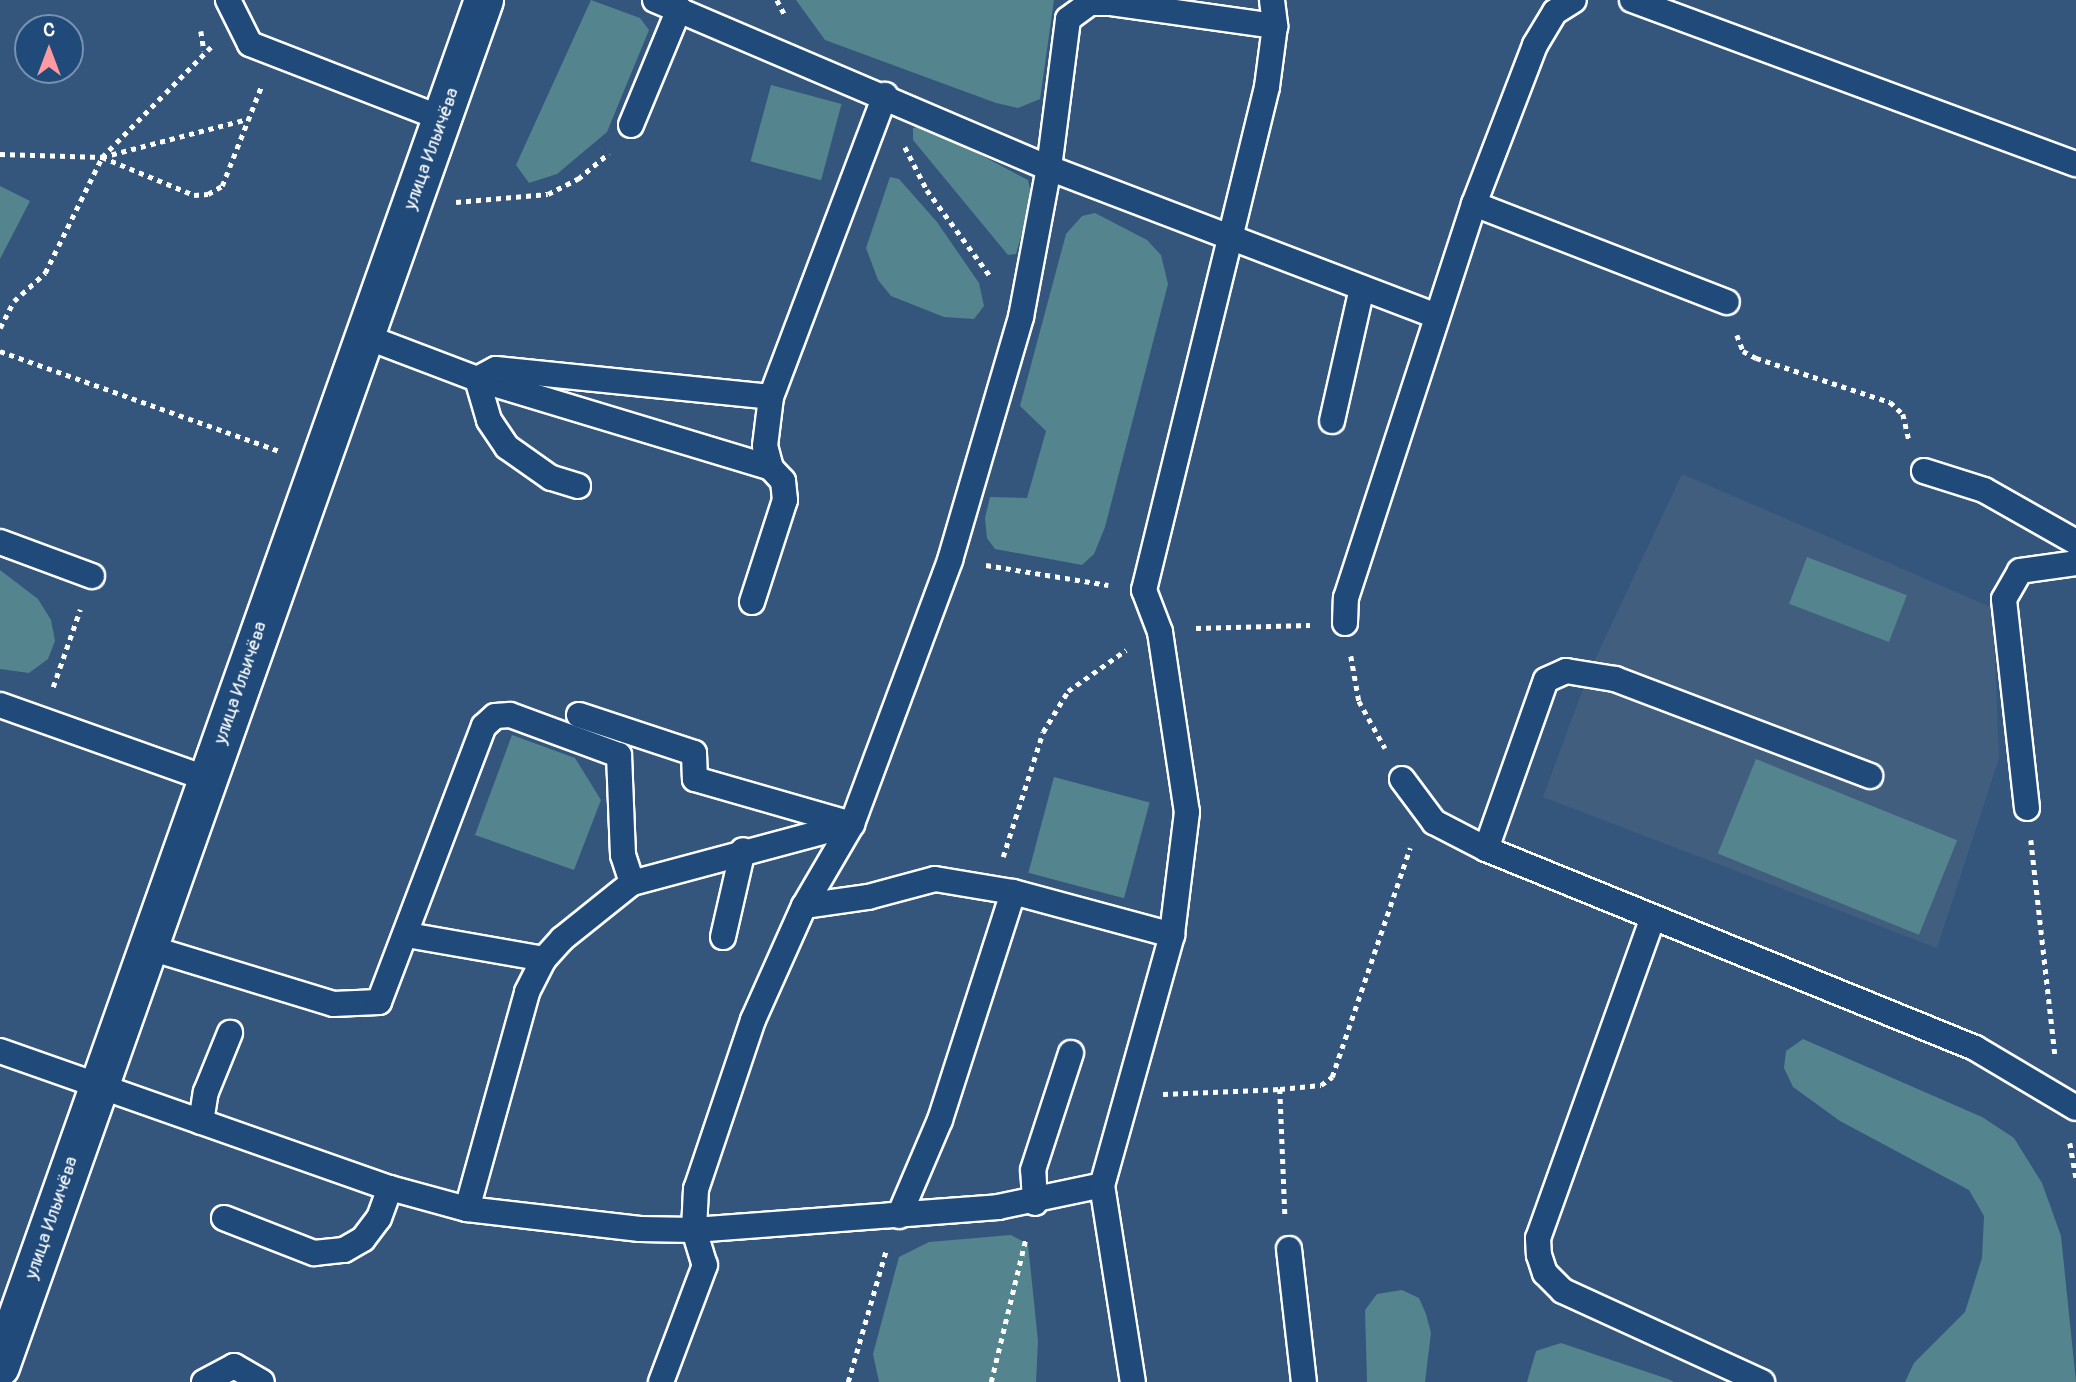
<!DOCTYPE html>
<meta charset="utf-8">
<style>
body{margin:0}
#map{position:relative;width:2076px;height:1382px;overflow:hidden;background:#34567d;font-family:Pangolin,sans-serif}
div>[style]{position:absolute}
[style*='--x']{left:calc(var(--x)*1px);top:calc(var(--y)*1px);width:calc(var(--w)*1px);rotate:calc(var(--a)*1deg)}
.built>*{inset:0;background:#425e7f}
.green>*{inset:0;background:#54848e;transform-origin:0 0}
.path>*{height:4.5px;margin-top:-2.25px;transform-origin:0;background:repeating-linear-gradient(90deg,#fff 0 5px,transparent 0 10px)}
.roads{filter:drop-shadow(2px 0 #fff) drop-shadow(-2px 0 #fff) drop-shadow(0 2px #fff) drop-shadow(0 -2px #fff)}
.service>*{height:24px;margin:-12px;padding:0 12px;transform-origin:12px;border-radius:12px;background:#1f4a7a}
.tertiary>*{height:38px;margin:-19px;padding:0 19px;transform-origin:19px;border-radius:19px;background:#1f4a7a}
span{translate:-50% -50%;white-space:nowrap;text-align:center;line-height:1.15;-webkit-text-stroke:7px #1f4a7a;paint-order:stroke}
.street-label{font-size:19px;color:#fff}
.north{position:absolute;left:14px;top:14px;width:70px;height:70px;box-sizing:border-box;background:#1f4a7a;border:2px solid #7992af;border-radius:50%;rotate:0deg;font-size:19px;font-weight:700;line-height:28px;text-align:center;color:#fff}
.north::after{content:'';display:block;margin:auto;width:24px;height:32px;background:#ff9aa2;clip-path:polygon(50% 0,100% 100%,50% 72%,0 100%)}
</style>
<div id="map">
<div class="built">
<i style="clip-path:polygon(1682px 474px,1993px 608px,1999px 758px,1937px 948px,1543px 797px,1590px 670px)"></i>
</div>
<div class="green">
<i style="clip-path:polygon(591px 0,640px 18px,649px 30px,607px 132px,557px 174px,529px 183px,516px 165px)"></i>
<i style="clip-path:polygon(796px 0,1054px 0,1040px 99px,1018px 108px,996px 103px,825px 40px)"></i>
<i style="left:771px;top:85px;width:73px;height:79px;rotate:15deg"></i>
<i style="clip-path:polygon(924px 125px,1028px 180px,1032px 198px,1016px 254px,1008px 255px,913px 140px,913px 128px)"></i>
<i style="clip-path:polygon(890px 177px,899px 179px,937px 222px,979px 283px,984px 306px,974px 319px,944px 317px,891px 296px,878px 280px,866px 248px)"></i>
<i style="clip-path:polygon(0 186px,30px 201px,0 259px)"></i>
<i style="clip-path:polygon(1095px 213px,1147px 240px,1161px 255px,1168px 284px,1105px 527px,1094px 554px,1082px 565px,995px 549px,987px 538px,985px 518px,990px 497px,1027px 498px,1046px 431px,1020px 406px,1066px 234px,1082px 216px)"></i>
<i style="left:1807px;top:557px;width:107px;height:50px;rotate:21deg"></i>
<i style="clip-path:polygon(0 570px,38px 599px,51px 620px,55px 641px,48px 659px,29px 673px,0 669px)"></i>
<i style="clip-path:polygon(512px 735px,575px 758px,601px 800px,574px 870px,475px 835px)"></i>
<i style="left:1756px;top:759px;width:217px;height:102px;rotate:22deg"></i>
<i style="left:1054px;top:777px;width:99px;height:99px;rotate:15deg"></i>
<i style="clip-path:polygon(1803px 1039px,1982px 1117px,2014px 1138px,2042px 1183px,2061px 1236px,2076px 1382px,1905px 1382px,1914px 1363px,1965px 1312px,1982px 1258px,1984px 1216px,1969px 1190px,1840px 1121px,1793px 1087px,1784px 1068px,1786px 1051px)"></i>
<i style="clip-path:polygon(1011px 1235px,1028px 1244px,1038px 1341px,1036px 1382px,879px 1382px,873px 1354px,899px 1257px,929px 1242px)"></i>
<i style="clip-path:polygon(1402px 1290px,1419px 1298px,1426px 1314px,1431px 1333px,1425px 1382px,1367px 1382px,1365px 1310px,1377px 1294px)"></i>
<i style="clip-path:polygon(1561px 1343px,1668px 1379px,1674px 1382px,1527px 1382px,1536px 1351px)"></i>
</div>
<div class="path">
<i style="--x:777;--y:0;--w:17;--a:62"></i>
<i style="--x:201;--y:31;--w:20;--a:81"></i>
<i style="--x:905;--y:147;--w:48;--a:62.9"></i>
<i style="--x:927;--y:190;--w:108;--a:53.7"></i>
<i style="--x:0;--y:154;--w:102;--a:1.7"></i>
<i style="--x:102;--y:157;--w:151;--a:-14.6"></i>
<i style="--x:102;--y:157;--w:100;--a:22.4"></i>
<i style="--x:194;--y:195;--w:14;--a:-4"></i>
<i style="--x:208;--y:194;--w:16;--a:-30"></i>
<i style="--x:222;--y:186;--w:106;--a:-68.5"></i>
<i style="--x:456;--y:202;--w:92;--a:-5"></i>
<i style="--x:548;--y:194;--w:34;--a:-27"></i>
<i style="--x:578;--y:179;--w:40;--a:-40"></i>
<i style="--x:0;--y:328;--w:30;--a:-63"></i>
<i style="--x:14;--y:301;--w:42;--a:-42.1"></i>
<i style="--x:45;--y:273;--w:129;--a:-63.8"></i>
<i style="--x:102;--y:157;--w:155;--a:-45.3"></i>
<i style="--x:1737;--y:335;--w:17;--a:69"></i>
<i style="--x:1743;--y:351;--w:15;--a:28"></i>
<i style="--x:1756;--y:358;--w:141;--a:18.2"></i>
<i style="--x:1890;--y:402;--w:18;--a:43"></i>
<i style="--x:1903;--y:414;--w:28;--a:77"></i>
<i style="--x:0;--y:351;--w:297;--a:19.7"></i>
<i style="--x:986;--y:565;--w:124;--a:9.3"></i>
<i style="--x:1196;--y:628;--w:114;--a:-1.5"></i>
<i style="--x:1351;--y:656;--w:46;--a:79.9"></i>
<i style="--x:1359;--y:701;--w:54;--a:61"></i>
<i style="--x:53;--y:687;--w:82;--a:-70.7"></i>
<i style="--x:2031;--y:840;--w:215;--a:83.6"></i>
<i style="--x:1003;--y:857;--w:131;--a:-72.3"></i>
<i style="--x:1043;--y:732;--w:48;--a:-58.6"></i>
<i style="--x:1068;--y:691;--w:71;--a:-35.3"></i>
<i style="--x:1280;--y:1089;--w:125;--a:87.7"></i>
<i style="--x:1163;--y:1094;--w:117;--a:-2.4"></i>
<i style="--x:1280;--y:1089;--w:41;--a:-5.6"></i>
<i style="--x:1321;--y:1085;--w:14;--a:-36"></i>
<i style="--x:1332;--y:1077;--w:242;--a:-71.2"></i>
<i style="--x:2070;--y:1143;--w:35;--a:80"></i>
<i style="--x:848;--y:1382;--w:137;--a:-73.9"></i>
<i style="--x:991;--y:1382;--w:149;--a:-76.4"></i>
</div>
<div class="roads">
<div class="service">
<i style="--x:228;--y:0;--w:49;--a:63.4"></i>
<i style="--x:250;--y:44;--w:207;--a:21.2"></i>
<i style="--x:655;--y:0;--w:428;--a:23.1"></i>
<i style="--x:1049;--y:168;--w:414;--a:20.9"></i>
<i style="--x:1272;--y:0;--w:26;--a:83"></i>
<i style="--x:1632;--y:0;--w:473;--a:20.3"></i>
<i style="--x:631;--y:125;--w:126;--a:-67.5"></i>
<i style="--x:1474;--y:204;--w:271;--a:21.2"></i>
<i style="--x:364;--y:336;--w:121;--a:20.8"></i>
<i style="--x:477;--y:379;--w:307;--a:16.8"></i>
<i style="--x:1332;--y:421;--w:132;--a:-77.3"></i>
<i style="--x:1924;--y:471;--w:63;--a:17.6"></i>
<i style="--x:1984;--y:490;--w:106;--a:29.5"></i>
<i style="--x:578;--y:486;--w:28;--a:-163"></i>
<i style="--x:551;--y:478;--w:54;--a:-144.8"></i>
<i style="--x:507;--y:447;--w:32;--a:-124"></i>
<i style="--x:489;--y:420;--w:43;--a:-106.3"></i>
<i style="--x:477;--y:379;--w:21;--a:-28"></i>
<i style="--x:496;--y:369;--w:276;--a:5.8"></i>
<i style="--x:771;--y:397;--w:323;--a:-69.3"></i>
<i style="--x:0;--y:542;--w:98;--a:20.3"></i>
<i style="--x:752;--y:602;--w:107;--a:-72.1"></i>
<i style="--x:785;--y:500;--w:19;--a:-96"></i>
<i style="--x:783;--y:481;--w:18;--a:-133"></i>
<i style="--x:771;--y:468;--w:23;--a:-105"></i>
<i style="--x:765;--y:446;--w:49;--a:-83"></i>
<i style="--x:1345;--y:623;--w:25;--a:-88"></i>
<i style="--x:1346;--y:598;--w:414;--a:-72"></i>
<i style="--x:1474;--y:204;--w:170;--a:-69"></i>
<i style="--x:1535;--y:45;--w:39;--a:-59"></i>
<i style="--x:1555;--y:12;--w:22;--a:-32"></i>
<i style="--x:0;--y:705;--w:221;--a:19.6"></i>
<i style="--x:579;--y:715;--w:121;--a:18.3"></i>
<i style="--x:694;--y:753;--w:26;--a:88"></i>
<i style="--x:695;--y:779;--w:163;--a:16"></i>
<i style="--x:852;--y:824;--w:95;--a:120.3"></i>
<i style="--x:804;--y:906;--w:125;--a:114.1"></i>
<i style="--x:753;--y:1020;--w:178;--a:108.6"></i>
<i style="--x:696;--y:1189;--w:41;--a:92.8"></i>
<i style="--x:694;--y:1230;--w:37;--a:73"></i>
<i style="--x:705;--y:1265;--w:125;--a:110.6"></i>
<i style="--x:1402;--y:779;--w:54;--a:53.3"></i>
<i style="--x:1434;--y:822;--w:59;--a:27.4"></i>
<i style="--x:1486;--y:849;--w:528;--a:22.14"></i>
<i style="--x:1975;--y:1048;--w:117;--a:30.7"></i>
<i style="--x:2027;--y:808;--w:210;--a:-96.3"></i>
<i style="--x:2004;--y:599;--w:32;--a:-60"></i>
<i style="--x:2020;--y:571;--w:57;--a:-8.1"></i>
<i style="--x:1486;--y:849;--w:179;--a:-70.5"></i>
<i style="--x:1546;--y:680;--w:22;--a:-24"></i>
<i style="--x:1566;--y:671;--w:50;--a:9.3"></i>
<i style="--x:1615;--y:679;--w:273;--a:20.8"></i>
<i style="--x:804;--y:906;--w:65;--a:-8"></i>
<i style="--x:868;--y:897;--w:69;--a:-15"></i>
<i style="--x:935;--y:879;--w:79;--a:9.5"></i>
<i style="--x:1652;--y:920;--w:338;--a:109.7"></i>
<i style="--x:1538;--y:1238;--w:17;--a:87"></i>
<i style="--x:1539;--y:1255;--w:19;--a:72"></i>
<i style="--x:1545;--y:1273;--w:25;--a:45"></i>
<i style="--x:1563;--y:1291;--w:219;--a:24.6"></i>
<i style="--x:407;--y:935;--w:139;--a:9.9"></i>
<i style="--x:723;--y:937;--w:89;--a:-77.1"></i>
<i style="--x:147;--y:947;--w:195;--a:17"></i>
<i style="--x:333;--y:1004;--w:46;--a:-2.5"></i>
<i style="--x:379;--y:1002;--w:295;--a:-69.2"></i>
<i style="--x:484;--y:726;--w:15;--a:-42"></i>
<i style="--x:495;--y:716;--w:15;--a:-4"></i>
<i style="--x:510;--y:715;--w:116;--a:20.2"></i>
<i style="--x:619;--y:755;--w:100;--a:87.7"></i>
<i style="--x:623;--y:855;--w:29;--a:72"></i>
<i style="--x:0;--y:1051;--w:413;--a:19.4"></i>
<i style="--x:390;--y:1188;--w:80;--a:15.3"></i>
<i style="--x:467;--y:1209;--w:174;--a:6.6"></i>
<i style="--x:640;--y:1229;--w:54;--a:1.1"></i>
<i style="--x:694;--y:1230;--w:305;--a:-4.3"></i>
<i style="--x:998;--y:1207;--w:106;--a:-11.9"></i>
<i style="--x:201;--y:1122;--w:30;--a:-81"></i>
<i style="--x:206;--y:1092;--w:64;--a:-67.9"></i>
<i style="--x:1035;--y:1203;--w:33;--a:-93"></i>
<i style="--x:1033;--y:1170;--w:123;--a:-72"></i>
<i style="--x:467;--y:1209;--w:225;--a:-74.5"></i>
<i style="--x:527;--y:992;--w:37;--a:-63"></i>
<i style="--x:544;--y:959;--w:27;--a:-48"></i>
<i style="--x:562;--y:939;--w:90;--a:-38.7"></i>
<i style="--x:632;--y:883;--w:228;--a:-15"></i>
<i style="--x:852;--y:824;--w:282;--a:-69.6"></i>
<i style="--x:950;--y:560;--w:253;--a:-73.7"></i>
<i style="--x:1021;--y:317;--w:152;--a:-79.4"></i>
<i style="--x:1049;--y:168;--w:150;--a:-82.7"></i>
<i style="--x:1068;--y:19;--w:27;--a:-36"></i>
<i style="--x:1090;--y:3;--w:21;--a:0"></i>
<i style="--x:1111;--y:3;--w:166;--a:8"></i>
<i style="--x:1275;--y:26;--w:62;--a:97.5"></i>
<i style="--x:1267;--y:87;--w:518;--a:103.74"></i>
<i style="--x:1144;--y:590;--w:45;--a:69.1"></i>
<i style="--x:1160;--y:632;--w:182;--a:81.5"></i>
<i style="--x:1187;--y:812;--w:124;--a:97"></i>
<i style="--x:1172;--y:935;--w:260;--a:105.6"></i>
<i style="--x:1102;--y:1185;--w:199;--a:81.1"></i>
<i style="--x:899;--y:1216;--w:104;--a:-66.9"></i>
<i style="--x:940;--y:1120;--w:239;--a:-72.2"></i>
<i style="--x:1013;--y:892;--w:165;--a:15.1"></i>
<i style="--x:224;--y:1218;--w:97;--a:21.3"></i>
<i style="--x:314;--y:1253;--w:30;--a:-6"></i>
<i style="--x:344;--y:1250;--w:22;--a:-30"></i>
<i style="--x:363;--y:1239;--w:26;--a:-53"></i>
<i style="--x:379;--y:1218;--w:32;--a:-70"></i>
<i style="--x:1289;--y:1249;--w:134;--a:83.6"></i>
<i style="--x:204;--y:1382;--w:34;--a:-28"></i>
<i style="--x:234;--y:1366;--w:32;--a:30"></i>
</div>
<div class="tertiary">
<i style="--x:0;--y:1367;--w:1450;--a:-70.5"></i>
</div>
</div>
<div class="street-label">
<span style="left:432px;top:149px;rotate:-70deg">улица Ильичёва</span>
<span style="left:241px;top:683px;rotate:-71deg">улица Ильичёва</span>
<span style="left:52px;top:1218px;rotate:-71deg">улица Ильичёва</span>
</div>
<div class="north">С</div>
</div>
